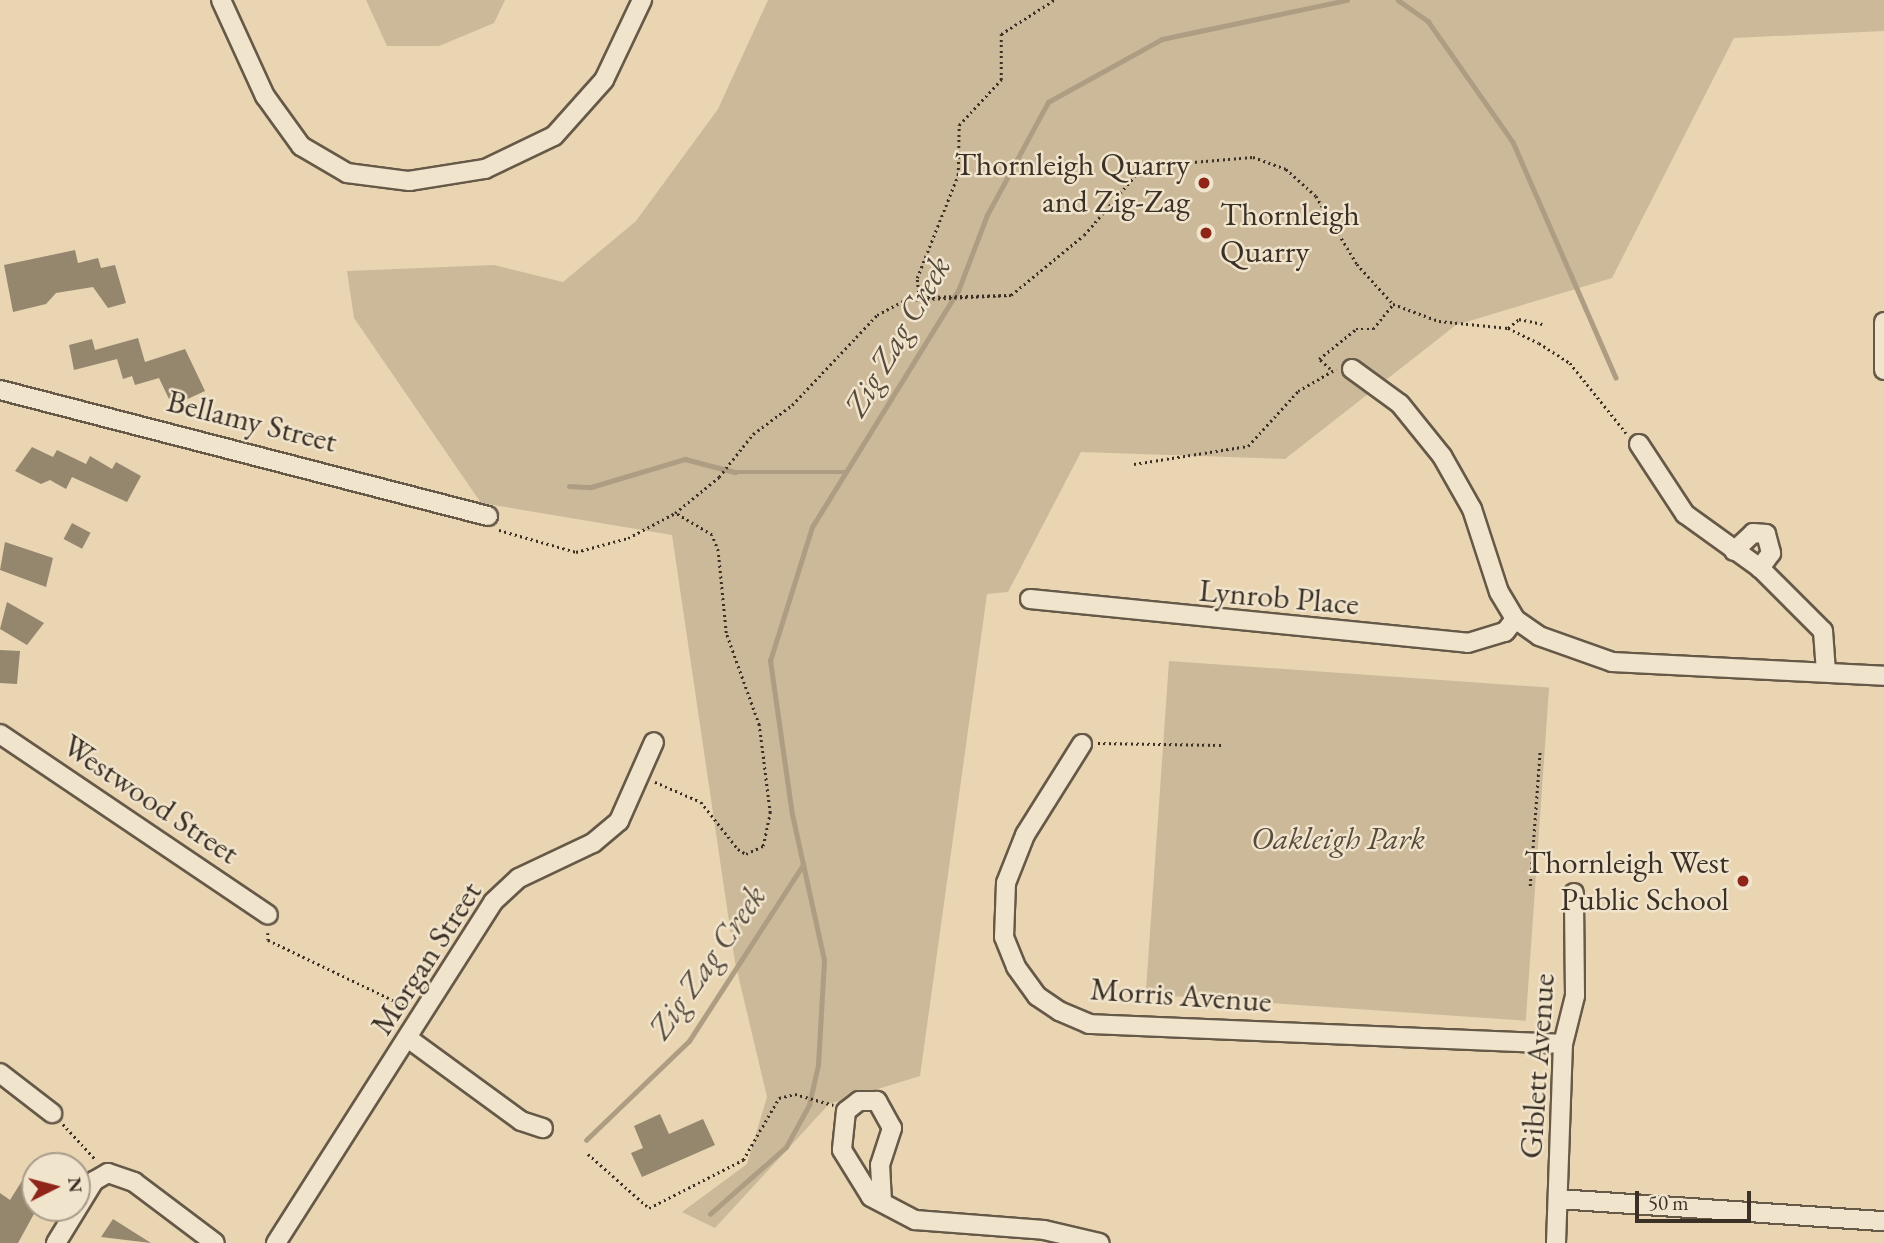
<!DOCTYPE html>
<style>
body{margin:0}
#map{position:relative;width:1884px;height:1243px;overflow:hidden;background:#e9d5b2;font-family:"EB Garamond",serif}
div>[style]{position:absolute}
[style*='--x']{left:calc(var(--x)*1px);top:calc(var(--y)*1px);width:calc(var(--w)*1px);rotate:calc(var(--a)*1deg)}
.green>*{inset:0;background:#cbb99a;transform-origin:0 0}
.stream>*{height:4.5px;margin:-2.25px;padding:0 2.25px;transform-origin:2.25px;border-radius:2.25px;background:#ae9d82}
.building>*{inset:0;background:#95866e;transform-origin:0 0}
.path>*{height:2.5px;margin-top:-1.25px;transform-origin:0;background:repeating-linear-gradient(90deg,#3a3025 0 2px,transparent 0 5.5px)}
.roads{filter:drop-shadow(2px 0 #665948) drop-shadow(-2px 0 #665948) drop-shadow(0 2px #665948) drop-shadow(0 -2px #665948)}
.minor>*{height:18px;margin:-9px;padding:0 9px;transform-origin:9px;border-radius:9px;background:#f1e4cd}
.dots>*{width:19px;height:19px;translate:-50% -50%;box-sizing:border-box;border:4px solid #f1e4cd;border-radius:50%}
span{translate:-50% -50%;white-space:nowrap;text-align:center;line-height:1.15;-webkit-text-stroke:5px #f1e4cd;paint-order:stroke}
.poi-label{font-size:32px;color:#3a3025}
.right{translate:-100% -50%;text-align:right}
.left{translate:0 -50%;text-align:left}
.street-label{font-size:32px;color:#3a3025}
.park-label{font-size:32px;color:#574b3c;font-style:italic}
.water-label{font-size:33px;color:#574b3c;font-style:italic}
.north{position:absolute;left:21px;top:1152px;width:70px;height:70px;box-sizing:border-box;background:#f1e4cd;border:2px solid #a89c8a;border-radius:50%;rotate:84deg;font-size:19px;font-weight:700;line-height:28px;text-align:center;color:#3a3025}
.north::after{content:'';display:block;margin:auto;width:24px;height:32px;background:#8f2418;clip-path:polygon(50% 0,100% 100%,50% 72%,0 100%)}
.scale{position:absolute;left:1635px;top:1191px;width:116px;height:32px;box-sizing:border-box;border:4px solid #3a3025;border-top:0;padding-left:9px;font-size:21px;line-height:24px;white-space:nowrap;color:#3a3025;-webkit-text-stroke:5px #f1e4cd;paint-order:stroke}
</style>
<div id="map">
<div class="green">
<i style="clip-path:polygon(366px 0,505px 0,494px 23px,439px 46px,387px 46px)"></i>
<i style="clip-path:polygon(768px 0,1884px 0,1884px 31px,1734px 38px,1612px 278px,1456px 325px,1285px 459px,1081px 452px,1008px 592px,987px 594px,920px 1076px,829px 1104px,715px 1228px,682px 1212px,747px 1164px,767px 1097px,735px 962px,672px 535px,481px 503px,354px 318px,347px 271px,494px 265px,563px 282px,636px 221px,718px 109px)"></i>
<i style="left:1169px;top:661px;width:381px;height:334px;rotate:4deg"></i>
</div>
<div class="stream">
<i style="--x:1398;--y:0;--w:37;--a:35"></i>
<i style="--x:1428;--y:21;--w:148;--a:54.9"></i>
<i style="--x:1513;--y:142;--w:257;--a:66.4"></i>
<i style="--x:569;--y:486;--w:22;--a:3"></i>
<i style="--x:591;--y:487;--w:98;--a:-16.6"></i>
<i style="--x:685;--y:459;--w:52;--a:14.6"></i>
<i style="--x:735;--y:472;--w:111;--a:0"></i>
<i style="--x:586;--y:1140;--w:143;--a:-43.9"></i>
<i style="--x:689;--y:1041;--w:210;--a:-57.1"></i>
<i style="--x:710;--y:1214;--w:101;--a:-41.4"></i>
<i style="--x:786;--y:1147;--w:48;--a:-61.3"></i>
<i style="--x:809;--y:1105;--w:41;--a:-77.3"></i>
<i style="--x:818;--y:1065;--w:105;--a:-86.7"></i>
<i style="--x:824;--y:960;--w:148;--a:-102.4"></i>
<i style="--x:792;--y:815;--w:156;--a:-98.1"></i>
<i style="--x:770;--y:661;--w:140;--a:-72.6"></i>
<i style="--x:812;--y:527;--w:278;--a:-58.3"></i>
<i style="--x:958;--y:291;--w:81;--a:-69.1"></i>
<i style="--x:987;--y:215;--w:128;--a:-61.6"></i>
<i style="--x:1048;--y:102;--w:130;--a:-28.9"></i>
<i style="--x:1162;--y:39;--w:189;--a:-11.9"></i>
</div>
<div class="building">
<i style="clip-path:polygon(75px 250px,78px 263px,98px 258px,101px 268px,115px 265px,126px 303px,108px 308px,93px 287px,56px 293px,46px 304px,13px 312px,4px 265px)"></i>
<i style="clip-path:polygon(138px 338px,145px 362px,185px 349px,205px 391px,181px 402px,178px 394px,169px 399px,159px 378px,135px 385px,132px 376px,123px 379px,117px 359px,74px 370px,69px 345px,92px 339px,95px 350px)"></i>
<i style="clip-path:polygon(32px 447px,53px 457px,57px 450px,86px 464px,90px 456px,112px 469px,116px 462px,141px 476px,127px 502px,72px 477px,66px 489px,50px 480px,41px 484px,15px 471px)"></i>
<i style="left:72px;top:523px;width:21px;height:18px;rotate:28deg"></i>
<i style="clip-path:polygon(5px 542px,53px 558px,46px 587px,0 570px)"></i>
<i style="clip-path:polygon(7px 602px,44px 623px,27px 645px,0 629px)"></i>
<i style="clip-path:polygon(0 650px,20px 651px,17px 684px,0 683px)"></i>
<i style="clip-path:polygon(660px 1114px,669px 1134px,703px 1119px,715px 1145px,642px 1177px,631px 1153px,643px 1148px,634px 1126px)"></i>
<i style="clip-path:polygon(35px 1160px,35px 1212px,18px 1243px,0 1243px,0 1193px,10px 1200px)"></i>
<i style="clip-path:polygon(113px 1219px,151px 1243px,101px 1237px)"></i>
</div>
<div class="path">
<i style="--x:922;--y:297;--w:87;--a:-1.3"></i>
<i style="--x:919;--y:298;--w:20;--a:-96"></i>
<i style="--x:917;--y:278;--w:111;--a:-68.3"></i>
<i style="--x:958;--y:175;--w:50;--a:-88.9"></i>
<i style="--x:959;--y:125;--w:62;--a:-47"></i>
<i style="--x:1001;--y:80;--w:46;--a:-90"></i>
<i style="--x:1001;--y:34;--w:63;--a:-32.7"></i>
<i style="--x:1508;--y:328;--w:14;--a:-39"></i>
<i style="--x:1519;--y:319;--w:24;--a:12"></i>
<i style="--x:1330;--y:369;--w:15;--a:-138"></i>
<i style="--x:1319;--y:359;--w:48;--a:-39"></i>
<i style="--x:1356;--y:329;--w:17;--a:0"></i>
<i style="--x:1373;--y:329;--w:32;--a:-51"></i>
<i style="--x:1134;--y:464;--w:115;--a:-9"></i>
<i style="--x:1248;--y:446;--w:74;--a:-47.7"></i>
<i style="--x:1298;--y:391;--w:44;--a:-30.1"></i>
<i style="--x:499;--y:530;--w:80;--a:15.9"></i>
<i style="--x:576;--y:552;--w:54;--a:-15.1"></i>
<i style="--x:628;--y:538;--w:53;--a:-28"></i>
<i style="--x:675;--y:513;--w:57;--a:-39.3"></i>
<i style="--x:719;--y:477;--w:55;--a:-51.7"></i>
<i style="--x:753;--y:434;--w:49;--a:-36.6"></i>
<i style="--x:792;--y:405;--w:124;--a:-46.6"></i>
<i style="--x:877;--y:315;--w:32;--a:-28"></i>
<i style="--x:905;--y:300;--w:106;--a:-2.7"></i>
<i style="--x:1011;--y:295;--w:94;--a:-39.4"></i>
<i style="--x:1084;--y:235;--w:78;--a:-49.2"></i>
<i style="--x:1135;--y:176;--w:25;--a:-27"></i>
<i style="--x:1157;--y:165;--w:96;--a:-4.8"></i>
<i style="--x:1253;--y:157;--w:35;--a:20"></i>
<i style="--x:1286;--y:169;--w:40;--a:42"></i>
<i style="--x:1316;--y:196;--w:79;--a:58.9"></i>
<i style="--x:1357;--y:264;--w:54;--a:48"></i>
<i style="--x:1393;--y:304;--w:49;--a:20.3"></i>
<i style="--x:1439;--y:321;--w:69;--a:5.8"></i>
<i style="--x:1508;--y:328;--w:34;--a:26"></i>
<i style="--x:1539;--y:343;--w:37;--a:33"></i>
<i style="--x:1570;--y:363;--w:90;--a:51.3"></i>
<i style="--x:1098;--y:743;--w:123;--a:0.9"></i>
<i style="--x:655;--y:782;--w:50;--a:23.5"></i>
<i style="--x:701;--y:802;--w:60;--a:51.8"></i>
<i style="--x:738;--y:849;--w:9;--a:32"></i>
<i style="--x:746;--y:854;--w:19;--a:-25"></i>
<i style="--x:763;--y:846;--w:34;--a:-78"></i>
<i style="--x:770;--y:813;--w:89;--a:-97.1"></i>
<i style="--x:759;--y:725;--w:98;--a:-109.7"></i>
<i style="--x:726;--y:633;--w:82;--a:-95.6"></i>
<i style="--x:718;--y:551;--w:17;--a:-111"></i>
<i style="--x:712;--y:535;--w:43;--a:-149.3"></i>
<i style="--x:1530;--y:886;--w:136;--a:-85.8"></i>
<i style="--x:268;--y:933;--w:7;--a:90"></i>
<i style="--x:268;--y:940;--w:154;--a:25.7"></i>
<i style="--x:63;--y:1124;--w:49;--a:47.5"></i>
<i style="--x:588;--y:1154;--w:81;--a:41.5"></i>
<i style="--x:649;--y:1208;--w:106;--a:-27.1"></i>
<i style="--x:743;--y:1160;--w:72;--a:-59.9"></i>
<i style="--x:779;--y:1098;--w:16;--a:-14"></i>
<i style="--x:795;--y:1094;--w:40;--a:16"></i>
</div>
<div class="roads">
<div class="minor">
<i style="--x:221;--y:0;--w:106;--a:65.4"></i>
<i style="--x:265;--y:96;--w:62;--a:54.2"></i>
<i style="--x:301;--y:146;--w:53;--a:30.4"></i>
<i style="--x:347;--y:173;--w:63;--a:7.4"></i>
<i style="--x:409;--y:181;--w:77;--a:-9"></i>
<i style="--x:485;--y:169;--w:76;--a:-25.6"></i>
<i style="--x:554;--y:136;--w:75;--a:-48.2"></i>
<i style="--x:604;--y:80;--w:89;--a:-64.6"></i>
<i style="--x:1884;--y:322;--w:48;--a:90"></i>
<i style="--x:1352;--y:369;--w:59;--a:36.1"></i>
<i style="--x:1400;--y:404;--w:67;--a:51.1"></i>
<i style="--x:1442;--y:456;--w:61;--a:60.5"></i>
<i style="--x:1472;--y:509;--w:87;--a:72"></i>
<i style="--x:1499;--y:592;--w:31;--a:59"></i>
<i style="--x:1515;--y:619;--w:29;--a:35"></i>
<i style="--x:1539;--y:636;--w:77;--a:19.6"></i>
<i style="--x:1612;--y:662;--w:272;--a:2.9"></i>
<i style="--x:0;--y:390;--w:504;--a:14.48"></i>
<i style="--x:1639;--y:444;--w:84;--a:56.7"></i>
<i style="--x:1685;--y:514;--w:92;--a:35.8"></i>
<i style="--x:1760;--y:568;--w:89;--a:45"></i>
<i style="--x:1823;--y:631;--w:41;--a:85.8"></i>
<i style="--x:1734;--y:551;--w:26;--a:-43"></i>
<i style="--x:1753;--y:533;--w:13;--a:4"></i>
<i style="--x:1766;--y:534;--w:20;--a:75"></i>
<i style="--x:1771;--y:553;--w:19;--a:126"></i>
<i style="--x:1030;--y:599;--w:440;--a:5.7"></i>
<i style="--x:1468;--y:643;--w:39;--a:-17"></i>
<i style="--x:1505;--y:632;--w:16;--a:-52"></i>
<i style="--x:0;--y:734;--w:323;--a:34"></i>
<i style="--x:1082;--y:744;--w:107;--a:122.1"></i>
<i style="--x:1025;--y:835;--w:52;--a:111.6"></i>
<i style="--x:1006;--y:883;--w:54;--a:92.1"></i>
<i style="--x:1004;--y:937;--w:32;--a:68"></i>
<i style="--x:1016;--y:967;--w:36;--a:54"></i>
<i style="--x:1037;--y:996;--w:27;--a:34"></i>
<i style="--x:1059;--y:1011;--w:33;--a:23"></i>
<i style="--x:1089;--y:1024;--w:474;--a:2.4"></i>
<i style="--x:409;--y:1039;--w:139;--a:36.2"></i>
<i style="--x:521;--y:1121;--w:23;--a:18"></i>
<i style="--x:0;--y:1073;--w:66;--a:37.6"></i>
<i style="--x:1558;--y:1199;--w:327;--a:3.9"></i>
<i style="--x:882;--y:1202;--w:37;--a:-93"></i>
<i style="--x:880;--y:1165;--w:39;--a:-72"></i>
<i style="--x:892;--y:1128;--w:31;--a:-119"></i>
<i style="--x:877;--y:1101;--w:18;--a:180"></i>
<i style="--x:859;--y:1101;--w:16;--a:142"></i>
<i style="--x:846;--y:1111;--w:39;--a:96"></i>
<i style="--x:842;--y:1150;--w:55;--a:58.3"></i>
<i style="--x:871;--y:1197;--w:50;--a:27.6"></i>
<i style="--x:915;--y:1220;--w:129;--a:4.4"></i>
<i style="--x:1044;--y:1230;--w:57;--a:13.1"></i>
<i style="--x:56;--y:1243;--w:73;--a:-58.5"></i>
<i style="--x:94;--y:1181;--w:16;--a:-30"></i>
<i style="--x:108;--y:1173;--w:28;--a:19"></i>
<i style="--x:134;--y:1182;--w:101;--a:37"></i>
<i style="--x:276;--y:1243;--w:404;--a:-57.5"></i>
<i style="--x:493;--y:902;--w:35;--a:-43"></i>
<i style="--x:519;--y:878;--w:82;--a:-25.3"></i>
<i style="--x:593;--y:843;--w:34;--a:-40"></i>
<i style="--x:619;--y:821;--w:86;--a:-66.1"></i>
<i style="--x:1556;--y:1243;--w:199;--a:-88"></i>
<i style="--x:1563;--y:1044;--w:49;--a:-76"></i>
<i style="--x:1575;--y:996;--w:103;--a:-90.6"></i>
</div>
</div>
<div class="dots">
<i style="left:1204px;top:183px;background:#8f2418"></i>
<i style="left:1206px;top:233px;background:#8f2418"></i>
<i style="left:1743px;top:881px;background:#8f2418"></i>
</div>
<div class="poi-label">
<span class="right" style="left:1190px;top:183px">Thornleigh Quarry<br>and Zig-Zag</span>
<span class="left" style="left:1220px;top:233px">Thornleigh<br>Quarry</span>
<span class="right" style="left:1729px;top:881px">Thornleigh West<br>Public School</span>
</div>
<div class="street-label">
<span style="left:252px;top:421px;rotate:14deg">Bellamy Street</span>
<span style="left:1279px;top:597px;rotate:5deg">Lynrob Place</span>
<span style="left:151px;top:799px;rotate:34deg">Westwood Street</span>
<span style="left:426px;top:958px;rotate:-57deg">Morgan Street</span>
<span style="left:1181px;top:995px;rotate:4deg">Morris Avenue</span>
<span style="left:1537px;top:1066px;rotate:-86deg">Giblett Avenue</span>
</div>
<div class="park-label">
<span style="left:1338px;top:838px">Oakleigh Park</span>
</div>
<div class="water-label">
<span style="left:897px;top:336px;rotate:-60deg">Zig Zag Creek</span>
<span style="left:707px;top:962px;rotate:-55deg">Zig Zag Creek</span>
</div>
<div class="north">N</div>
<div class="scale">50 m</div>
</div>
